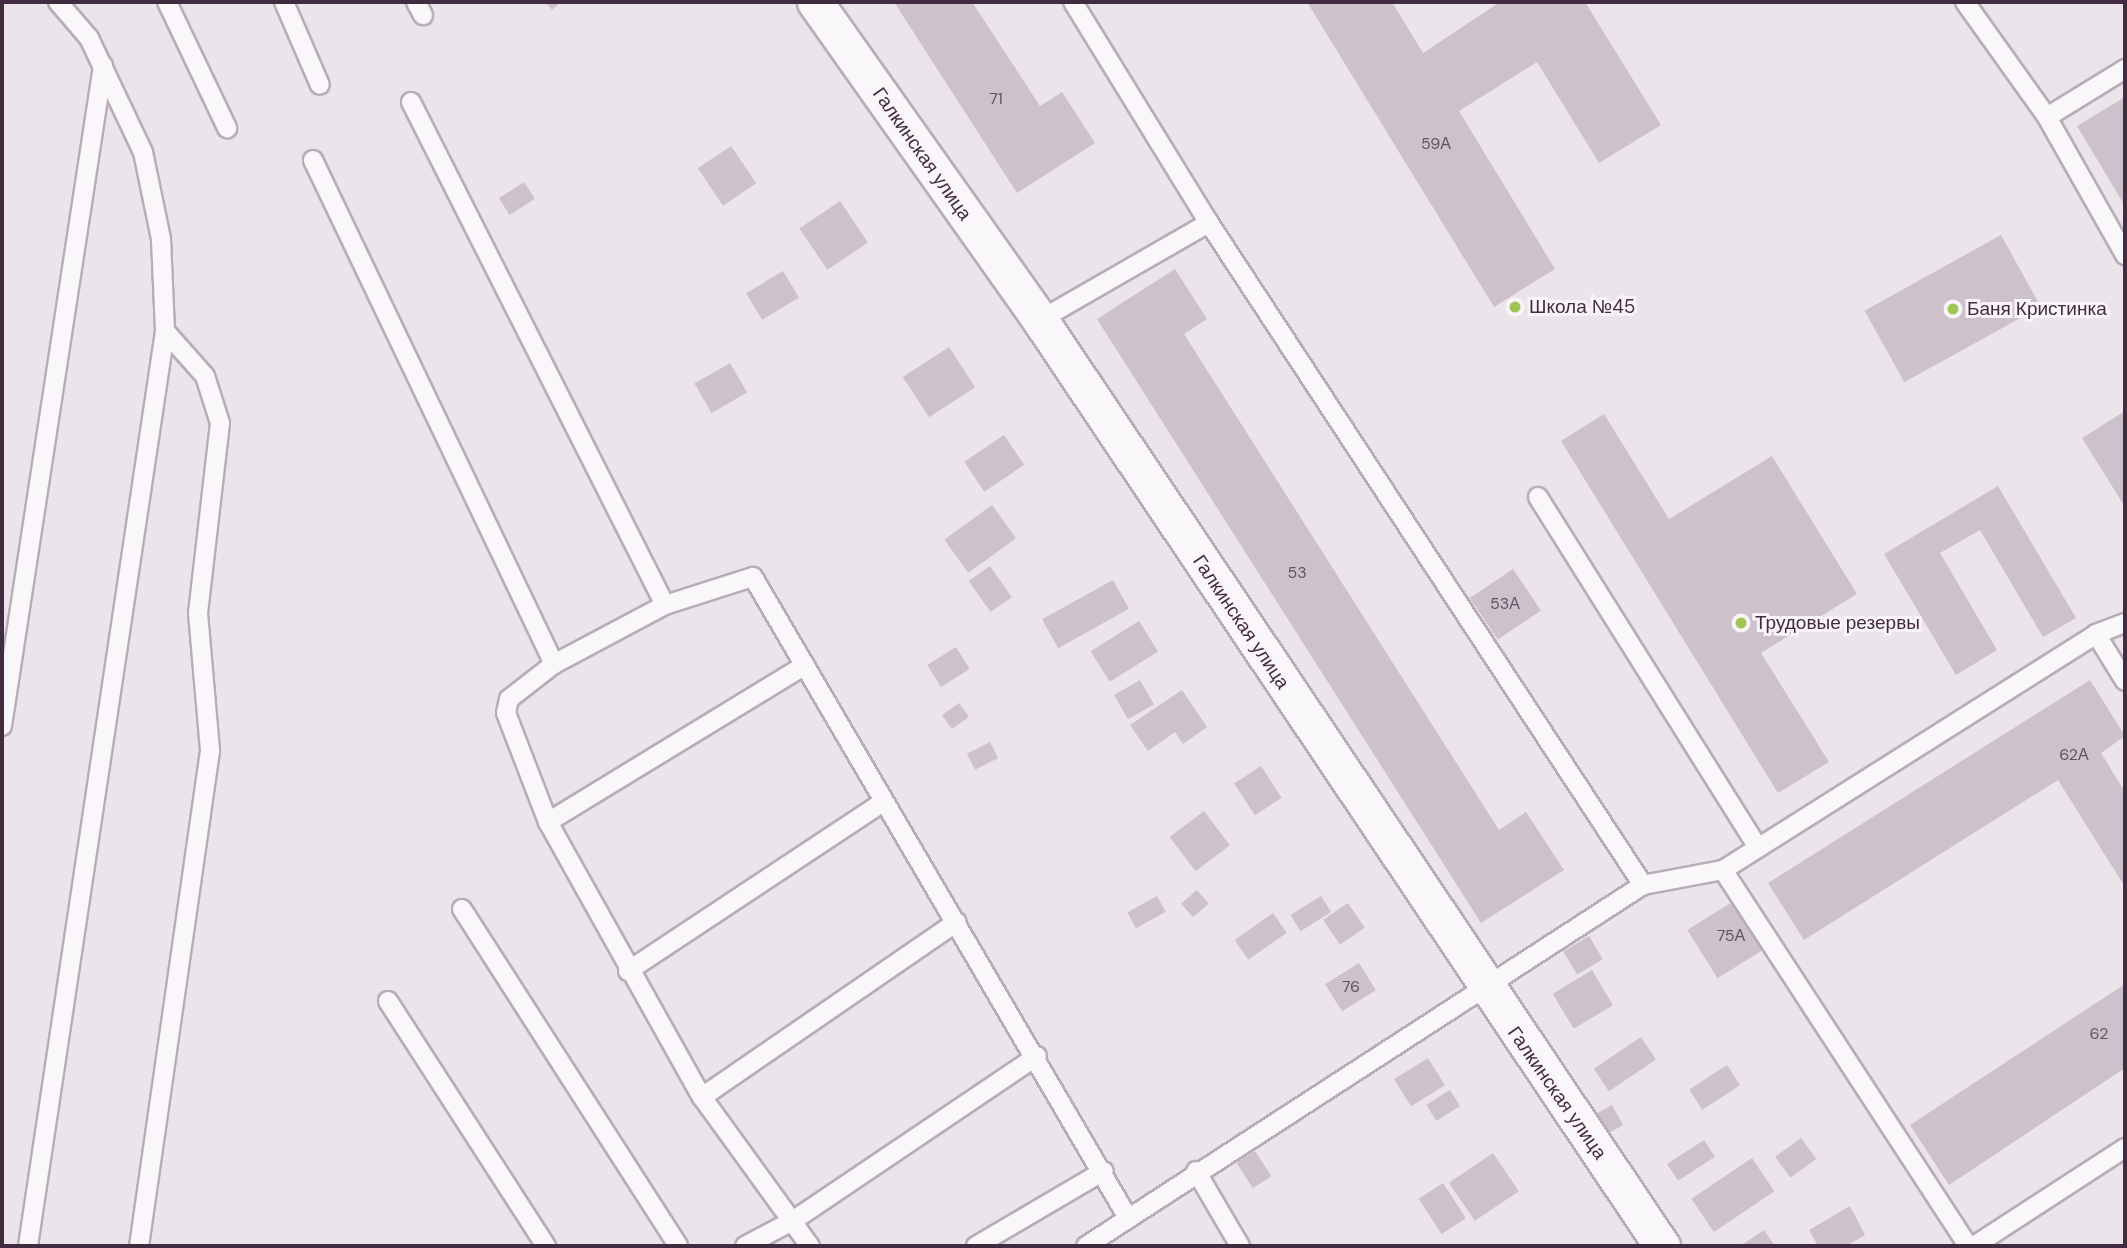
<!DOCTYPE html>
<meta charset="utf-8">
<style>
body{margin:0}
#map{position:relative;width:2127px;height:1248px;overflow:hidden;background:#ebe4ea;font-family:"DM Sans",sans-serif}
div>[style]{position:absolute}
[style*='--x']{left:calc(var(--x)*1px);top:calc(var(--y)*1px);width:calc(var(--w)*1px);rotate:calc(var(--a)*1deg)}
.building>*{inset:0;background:#cdc2cc;transform-origin:0 0}
.roads{filter:drop-shadow(2px 0 #b8adb7) drop-shadow(-2px 0 #b8adb7) drop-shadow(0 2px #b8adb7) drop-shadow(0 -2px #b8adb7)}
.service>*{height:18px;margin:-9px;padding:0 9px;transform-origin:9px;border-radius:9px;background:#f9f7f9}
.minor>*{height:35px;margin:-17.5px;padding:0 17.5px;transform-origin:17.5px;border-radius:17.5px;background:#f9f7f9}
.dots>*{width:19px;height:19px;translate:-50% -50%;box-sizing:border-box;border:4px solid #f8f4f8;border-radius:50%}
span{translate:-50% -50%;white-space:nowrap;text-align:center;line-height:1.15;-webkit-text-stroke:6px #f8f4f8;paint-order:stroke}
.number-label{font-size:16px;color:#655263}
.number-label span{-webkit-text-stroke-width:0}
.street-label{font-size:19px;color:#422d40}
.poi-label{font-size:19px;color:#422d40}
.left{translate:0 -50%;text-align:left}
.frame{position:absolute;inset:0;border:4px solid #422d40;pointer-events:none}
</style>
<div id="map">
<div class="building">
<i style="clip-path:polygon(545px 2px,561px 2px,552px 10px)"></i>
<i style="clip-path:polygon(894px 2px,972px 2px,1040px 106px,1062px 92px,1095px 143px,1017px 193px)"></i>
<i style="clip-path:polygon(1307px 2px,1392px 2px,1423px 53px,1500px 2px,1585px 2px,1661px 125px,1599px 163px,1537px 62px,1459px 111px,1555px 269px,1494px 307px)"></i>
<i style="clip-path:polygon(2125px 97px,2125px 206px,2077px 126px)"></i>
<i style="left:731px;top:146px;width:45px;height:40px;rotate:56deg"></i>
<i style="left:524px;top:182px;width:20px;height:30px;rotate:57deg"></i>
<i style="left:840px;top:201px;width:50px;height:49px;rotate:56deg"></i>
<i style="left:2001px;top:235px;width:82px;height:156px;rotate:61deg"></i>
<i style="clip-path:polygon(1175px 269px,1207px 319px,1184px 334px,1499px 830px,1526px 812px,1564px 870px,1481px 923px,1097px 319px)"></i>
<i style="left:783px;top:271px;width:31px;height:43px;rotate:59deg"></i>
<i style="left:949px;top:347px;width:48px;height:55px;rotate:57deg"></i>
<i style="left:730px;top:363px;width:34px;height:41px;rotate:60deg"></i>
<i style="clip-path:polygon(2125px 411px,2125px 507px,2082px 438px)"></i>
<i style="clip-path:polygon(1604px 414px,1669px 519px,1772px 456px,1857px 594px,1761px 653px,1829px 762px,1778px 793px,1561px 441px)"></i>
<i style="left:1004px;top:435px;width:36px;height:48px;rotate:56deg"></i>
<i style="clip-path:polygon(1998px 486px,2076px 618px,2043px 637px,1980px 530px,1940px 553px,1997px 650px,1956px 675px,1884px 554px)"></i>
<i style="left:992px;top:505px;width:41px;height:59px;rotate:54deg"></i>
<i style="left:990px;top:566px;width:38px;height:26px;rotate:55deg"></i>
<i style="left:1513px;top:569px;width:50px;height:52px;rotate:56deg"></i>
<i style="left:1113px;top:580px;width:33px;height:81px;rotate:61deg"></i>
<i style="left:1139px;top:621px;width:36px;height:57px;rotate:58deg"></i>
<i style="left:956px;top:647px;width:26px;height:34px;rotate:58deg"></i>
<i style="left:1140px;top:680px;width:28px;height:30px;rotate:60deg"></i>
<i style="clip-path:polygon(2090px 680px,2125px 736px,2101px 753px,2125px 792px,2125px 887px,2058px 780px,1804px 940px,1768px 883px)"></i>
<i style="clip-path:polygon(1182px 690px,1207px 727px,1183px 744px,1175px 732px,1148px 751px,1130px 725px)"></i>
<i style="left:959px;top:703px;width:17px;height:21px;rotate:54deg"></i>
<i style="left:990px;top:742px;width:18px;height:26px;rotate:63deg"></i>
<i style="left:1261px;top:766px;width:38px;height:32px;rotate:57deg"></i>
<i style="left:1204px;top:811px;width:43px;height:43px;rotate:53deg"></i>
<i style="left:1197px;top:890px;width:18px;height:21px;rotate:49deg"></i>
<i style="left:1745px;top:894px;width:57px;height:68px;rotate:58deg"></i>
<i style="left:1157px;top:896px;width:18px;height:34px;rotate:61deg"></i>
<i style="left:1321px;top:896px;width:19px;height:36px;rotate:58deg"></i>
<i style="left:1348px;top:903px;width:30px;height:30px;rotate:56deg"></i>
<i style="left:1273px;top:913px;width:24px;height:47px;rotate:55deg"></i>
<i style="left:1589px;top:936px;width:27px;height:30px;rotate:59deg"></i>
<i style="left:1359px;top:963px;width:32px;height:40px;rotate:58deg"></i>
<i style="left:1592px;top:970px;width:41px;height:46px;rotate:59deg"></i>
<i style="clip-path:polygon(2125px 984px,2125px 1068px,1949px 1185px,1910px 1125px)"></i>
<i style="left:1641px;top:1037px;width:27px;height:57px;rotate:56deg"></i>
<i style="left:1428px;top:1058px;width:32px;height:40px;rotate:58deg"></i>
<i style="left:1727px;top:1065px;width:24px;height:45px;rotate:57deg"></i>
<i style="left:1450px;top:1090px;width:19px;height:28px;rotate:58deg"></i>
<i style="left:1612px;top:1105px;width:23px;height:25px;rotate:61deg"></i>
<i style="left:1801px;top:1138px;width:26px;height:32px;rotate:54deg"></i>
<i style="left:1704px;top:1140px;width:20px;height:44px;rotate:57deg"></i>
<i style="left:1255px;top:1151px;width:30px;height:22px;rotate:57deg"></i>
<i style="left:1493px;top:1153px;width:46px;height:53px;rotate:56deg"></i>
<i style="left:1752px;top:1158px;width:40px;height:73px;rotate:56deg"></i>
<i style="left:1443px;top:1183px;width:42px;height:29px;rotate:57deg"></i>
<i style="clip-path:polygon(1850px 1206px,1865px 1235px,1846px 1246px,1818px 1246px,1809px 1230px)"></i>
<i style="clip-path:polygon(1764px 1230px,1775px 1246px,1740px 1246px)"></i>
</div>
<div class="roads">
<div class="service">
<i style="--x:58;--y:2;--w:48;--a:49.3"></i>
<i style="--x:89;--y:38;--w:126;--a:64.7"></i>
<i style="--x:143;--y:152;--w:89;--a:78.3"></i>
<i style="--x:161;--y:239;--w:92;--a:87.5"></i>
<i style="--x:165;--y:331;--w:60;--a:48.4"></i>
<i style="--x:205;--y:376;--w:49;--a:72.3"></i>
<i style="--x:220;--y:423;--w:191;--a:96.6"></i>
<i style="--x:198;--y:613;--w:139;--a:85"></i>
<i style="--x:210;--y:751;--w:500;--a:98.16"></i>
<i style="--x:167;--y:2;--w:140;--a:64.5"></i>
<i style="--x:284;--y:2;--w:90;--a:66.6"></i>
<i style="--x:416;--y:2;--w:15;--a:62"></i>
<i style="--x:1073;--y:2;--w:259;--a:58.4"></i>
<i style="--x:1209;--y:223;--w:792;--a:56.75"></i>
<i style="--x:1643;--y:885;--w:81;--a:-10.6"></i>
<i style="--x:1723;--y:870;--w:441;--a:-32.3"></i>
<i style="--x:2096;--y:634;--w:31;--a:-21"></i>
<i style="--x:1965;--y:2;--w:141;--a:54.5"></i>
<i style="--x:2047;--y:117;--w:159;--a:60.5"></i>
<i style="--x:411;--y:102;--w:563;--a:63.21"></i>
<i style="--x:665;--y:605;--w:92;--a:-17.7"></i>
<i style="--x:753;--y:577;--w:743;--a:59.67"></i>
<i style="--x:2047;--y:117;--w:92;--a:-31.6"></i>
<i style="--x:313;--y:160;--w:559;--a:64.44"></i>
<i style="--x:554;--y:664;--w:126;--a:-28"></i>
<i style="--x:1040;--y:320;--w:195;--a:-29.9"></i>
<i style="--x:1538;--y:497;--w:414;--a:57.9"></i>
<i style="--x:2096;--y:634;--w:55;--a:58.3"></i>
<i style="--x:554;--y:664;--w:57;--a:142.1"></i>
<i style="--x:509;--y:699;--w:14;--a:102"></i>
<i style="--x:506;--y:713;--w:117;--a:68.9"></i>
<i style="--x:548;--y:822;--w:315;--a:60.8"></i>
<i style="--x:702;--y:1097;--w:184;--a:54.1"></i>
<i style="--x:2;--y:726;--w:668;--a:-81.3"></i>
<i style="--x:548;--y:822;--w:301;--a:-31.4"></i>
<i style="--x:1723;--y:870;--w:449;--a:56.9"></i>
<i style="--x:462;--y:909;--w:400;--a:57.3"></i>
<i style="--x:628;--y:971;--w:306;--a:-33.5"></i>
<i style="--x:388;--y:1001;--w:292;--a:57.2"></i>
<i style="--x:702;--y:1097;--w:309;--a:-34.5"></i>
<i style="--x:1196;--y:1171;--w:87;--a:59.6"></i>
<i style="--x:28;--y:1246;--w:925;--a:-81.48"></i>
<i style="--x:745;--y:1246;--w:55;--a:-28"></i>
<i style="--x:794;--y:1220;--w:293;--a:-34"></i>
<i style="--x:976;--y:1246;--w:148;--a:-30.4"></i>
<i style="--x:1086;--y:1246;--w:664;--a:-32.95"></i>
<i style="--x:1974;--y:1246;--w:180;--a:-33"></i>
</div>
<div class="minor">
<i style="--x:815;--y:2;--w:390;--a:54.7"></i>
<i style="--x:1040;--y:320;--w:1116;--a:56.11"></i>
</div>
</div>
<div class="dots">
<i style="left:1515px;top:307px;background:#a0c554"></i>
<i style="left:1953px;top:309px;background:#a0c554"></i>
<i style="left:1741px;top:623px;background:#a0c554"></i>
</div>
<div class="number-label">
<span style="left:996px;top:99px">71</span>
<span style="left:1436px;top:144px">59А</span>
<span style="left:1297px;top:573px">53</span>
<span style="left:1505px;top:604px">53А</span>
<span style="left:2074px;top:755px">62А</span>
<span style="left:1731px;top:936px">75А</span>
<span style="left:1351px;top:987px">76</span>
<span style="left:2099px;top:1034px">62</span>
</div>
<div class="street-label">
<span style="left:922px;top:154px;rotate:55deg">Галкинская улица</span>
<span style="left:1241px;top:622px;rotate:56deg">Галкинская улица</span>
<span style="left:1557px;top:1093px;rotate:55deg">Галкинская улица</span>
</div>
<div class="poi-label">
<span class="left" style="left:1529px;top:307px">Школа №45</span>
<span class="left" style="left:1967px;top:309px">Баня Кристинка</span>
<span class="left" style="left:1755px;top:623px">Трудовые резервы</span>
</div>
<div class="frame"></div>
</div>
